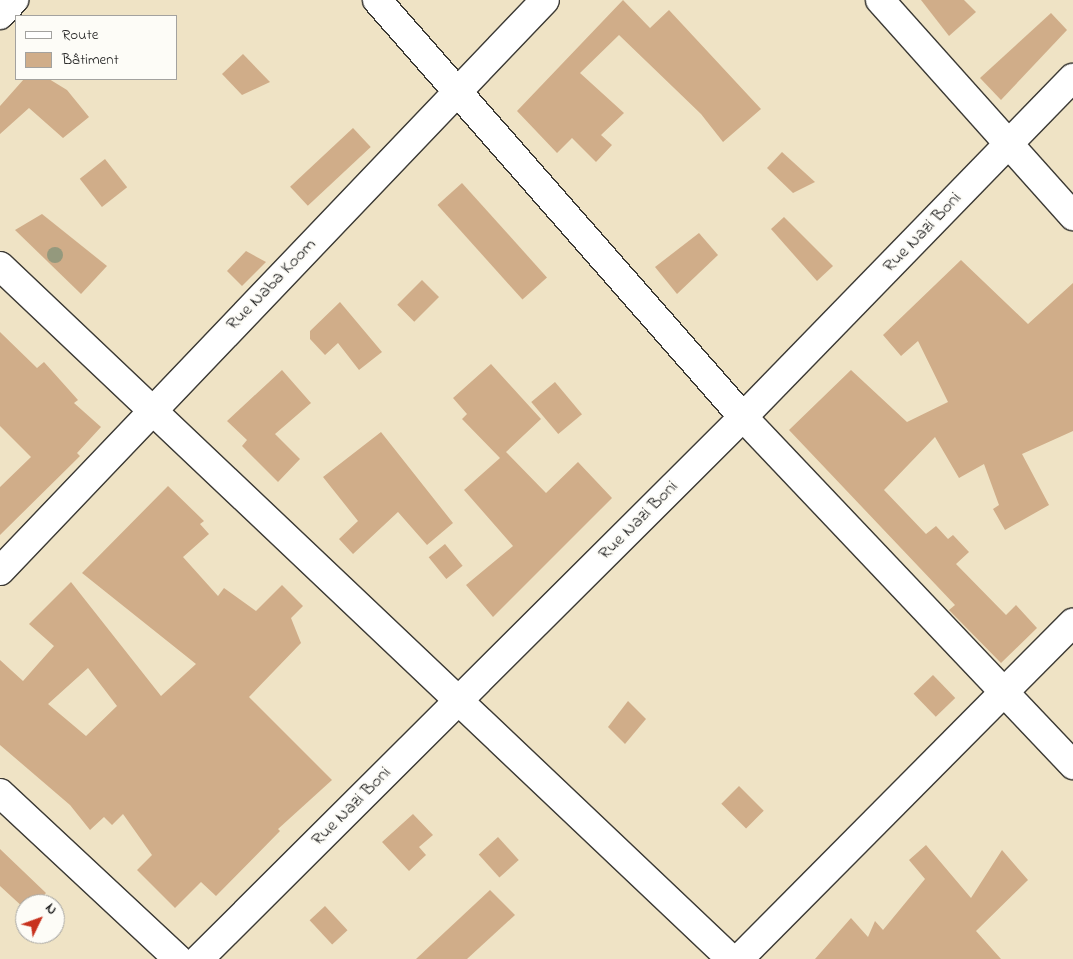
<!DOCTYPE html>
<meta charset="utf-8">
<style>
body{margin:0}
#map{position:relative;width:1073px;height:959px;overflow:hidden;background:#efe3c5;font-family:"Indie Flower",sans-serif}
div>[style]{position:absolute}
[style*='--x']{left:calc(var(--x)*1px);top:calc(var(--y)*1px);width:calc(var(--w)*1px);rotate:calc(var(--a)*1deg)}
.building>*{inset:0;background:#d0ad89;transform-origin:0 0}
.roads{filter:drop-shadow(1px 0 #3c3a35) drop-shadow(-1px 0 #3c3a35) drop-shadow(0 1px #3c3a35) drop-shadow(0 -1px #3c3a35)}
.minor>*{height:28px;margin:-14px;padding:0 14px;transform-origin:14px;border-radius:14px;background:#fff}
.trees>*{width:16px;height:16px;margin:-8px;border-radius:50%;background:#94997d}
span{translate:-50% -50%;white-space:nowrap;text-align:center;line-height:1.15;-webkit-text-stroke:4.5px #fdfcf7;paint-order:stroke}
.street-label{font-size:18px;color:#1c1c1c}
.legend{position:absolute;left:15px;top:15px;width:162px;height:65px;box-sizing:border-box;background:#fdfcf7;border:1px solid #a3a29f;margin:0;padding:6px 9px;list-style:none;font-size:15px;color:#1c1c1c}
.legend li{display:flex;align-items:center;gap:10px;height:25px}
.legend b{width:25px;border:1px solid #a3a29f}
.north{position:absolute;left:15px;top:894px;width:50px;height:50px;box-sizing:border-box;background:#fdfcf7;border:1px solid #a3a29f;border-radius:50%;rotate:48deg;font-size:14px;font-weight:700;line-height:20px;text-align:center;color:#1c1c1c}
.north::after{content:'';display:block;margin:auto;width:18px;height:22px;background:#c8321e;clip-path:polygon(50% 0,100% 100%,50% 72%,0 100%)}
</style>
<div id="map">
<div class="building">
<i style="clip-path:polygon(623px 0,650px 28px,669px 10px,761px 109px,723px 142px,701px 114px,619px 35px,580px 73px,624px 113px,601px 135px,612px 145px,596px 162px,572px 138px,557px 153px,517px 111px)"></i>
<i style="clip-path:polygon(921px 0,964px 0,976px 12px,949px 36px)"></i>
<i style="clip-path:polygon(1051px 13px,1067px 30px,1001px 100px,980px 78px)"></i>
<i style="clip-path:polygon(243px 54px,270px 82px,242px 95px,222px 74px)"></i>
<i style="clip-path:polygon(24px 79px,49px 79px,67px 90px,89px 117px,63px 138px,29px 108px,0 134px,0 106px)"></i>
<i style="left:353px;top:128px;width:26px;height:86px;rotate:47deg"></i>
<i style="clip-path:polygon(782px 152px,815px 182px,793px 193px,767px 168px)"></i>
<i style="left:105px;top:159px;width:36px;height:32px;rotate:52deg"></i>
<i style="left:462px;top:183px;width:127px;height:33px;rotate:48deg"></i>
<i style="clip-path:polygon(42px 214px,107px 266px,81px 294px,15px 230px)"></i>
<i style="clip-path:polygon(784px 217px,833px 266px,817px 281px,771px 229px)"></i>
<i style="clip-path:polygon(699px 233px,718px 255px,677px 294px,655px 267px)"></i>
<i style="clip-path:polygon(246px 251px,266px 262px,242px 286px,227px 271px)"></i>
<i style="clip-path:polygon(961px 260px,1028px 324px,1073px 283px,1073px 431px,1022px 454px,1049px 505px,1005px 530px,993px 509px,999px 505px,984px 464px,959px 478px,935px 437px,884px 490px,926px 534px,936px 526px,948px 539px,953px 535px,969px 552px,956px 564px,1006px 615px,1016px 605px,1037px 628px,1001px 663px,949px 610px,955px 605px,789px 430px,851px 370px,907px 422px,948px 402px,918px 341px,901px 356px,883px 335px)"></i>
<i style="left:422px;top:280px;width:24px;height:35px;rotate:45deg"></i>
<i style="clip-path:polygon(340px 302px,382px 352px,359px 370px,338px 343px,325px 355px,310px 339px,310px 331px)"></i>
<i style="clip-path:polygon(0 332px,37px 368px,44px 362px,78px 400px,74px 403px,101px 427px,77px 453px,80px 456px,0 535px,0 487px,31px 457px,0 426px)"></i>
<i style="clip-path:polygon(491px 364px,541px 419px,506px 452px,546px 493px,578px 462px,612px 498px,493px 617px,466px 585px,513px 546px,464px 490px,500px 458px,462px 419px,467px 414px,453px 398px)"></i>
<i style="clip-path:polygon(282px 370px,311px 403px,275px 434px,300px 459px,278px 482px,242px 446px,247px 440px,227px 421px)"></i>
<i style="left:555px;top:382px;width:42px;height:31px;rotate:50deg"></i>
<i style="clip-path:polygon(381px 432px,453px 523px,427px 545px,398px 512px,353px 554px,339px 539px,358px 521px,323px 477px)"></i>
<i style="clip-path:polygon(evenodd,168px 486px,204px 521px,200px 524px,209px 534px,183px 557px,218px 596px,224px 588px,256px 611px,282px 585px,303px 606px,291px 618px,301px 643px,249px 697px,332px 780px,278px 829px,280px 831px,216px 896px,201px 882px,175px 908px,137px 870px,152px 855px,123px 814px,112px 825px,104px 817px,90px 830px,70px 805px,0 745px,0 660px,23px 681px,54px 646px,29px 624px,71px 582px,161px 696px,196px 664px,82px 573px,168px 486px,88px 668px,117px 706px,86px 736px,48px 704px,88px 668px)"></i>
<i style="left:445px;top:544px;width:28px;height:21px;rotate:51deg"></i>
<i style="left:933px;top:675px;width:32px;height:27px;rotate:46deg"></i>
<i style="clip-path:polygon(628px 701px,646px 719px,625px 744px,608px 727px)"></i>
<i style="left:739px;top:786px;width:35px;height:25px;rotate:45deg"></i>
<i style="clip-path:polygon(413px 814px,433px 835px,419px 847px,426px 855px,409px 871px,382px 842px)"></i>
<i style="left:498px;top:837px;width:31px;height:26px;rotate:48deg"></i>
<i style="clip-path:polygon(926px 845px,971px 898px,1002px 850px,1028px 880px,976px 931px,1001px 959px,815px 959px,851px 918px,868px 937px,875px 921px,883px 930px,925px 879px,909px 860px)"></i>
<i style="clip-path:polygon(0 849px,46px 893px,36px 904px,25px 904px,25px 909px,0 886px)"></i>
<i style="clip-path:polygon(490px 890px,515px 915px,467px 959px,416px 959px)"></i>
<i style="left:325px;top:906px;width:33px;height:21px;rotate:47deg"></i>
</div>
<div class="roads">
<div class="minor">
<i style="--x:377;--y:0;--w:555;--a:48.73"></i>
<i style="--x:743;--y:417;--w:480;--a:46.5"></i>
<i style="--x:880;--y:0;--w:290;--a:48.2"></i>
<i style="--x:0;--y:15;--w:21;--a:-47"></i>
<i style="--x:0;--y:266;--w:1007;--a:43.47"></i>
<i style="--x:0;--y:571;--w:789;--a:-46.33"></i>
<i style="--x:0;--y:793;--w:243;--a:43"></i>
<i style="--x:199;--y:959;--w:768;--a:-44.89"></i>
<i style="--x:743;--y:417;--w:473;--a:-45.8"></i>
<i style="--x:739;--y:959;--w:474;--a:-45.2"></i>
</div>
</div>
<div class="trees">
<i style="left:55px;top:255px"></i>
</div>
<div class="street-label">
<span style="left:923px;top:233px;rotate:-46deg">Rue Nazi Boni</span>
<span style="left:272px;top:285px;rotate:-46deg">Rue Naba Koom</span>
<span style="left:639px;top:521px;rotate:-45deg">Rue Nazi Boni</span>
<span style="left:352px;top:807px;rotate:-45deg">Rue Nazi Boni</span>
</div>
<ul class="legend">
<li><b style="height:6px;background:#fff"></b>Route</li>
<li><b style="height:14px;background:#d0ad89"></b>Bâtiment</li>
</ul>
<div class="north">N</div>
</div>
